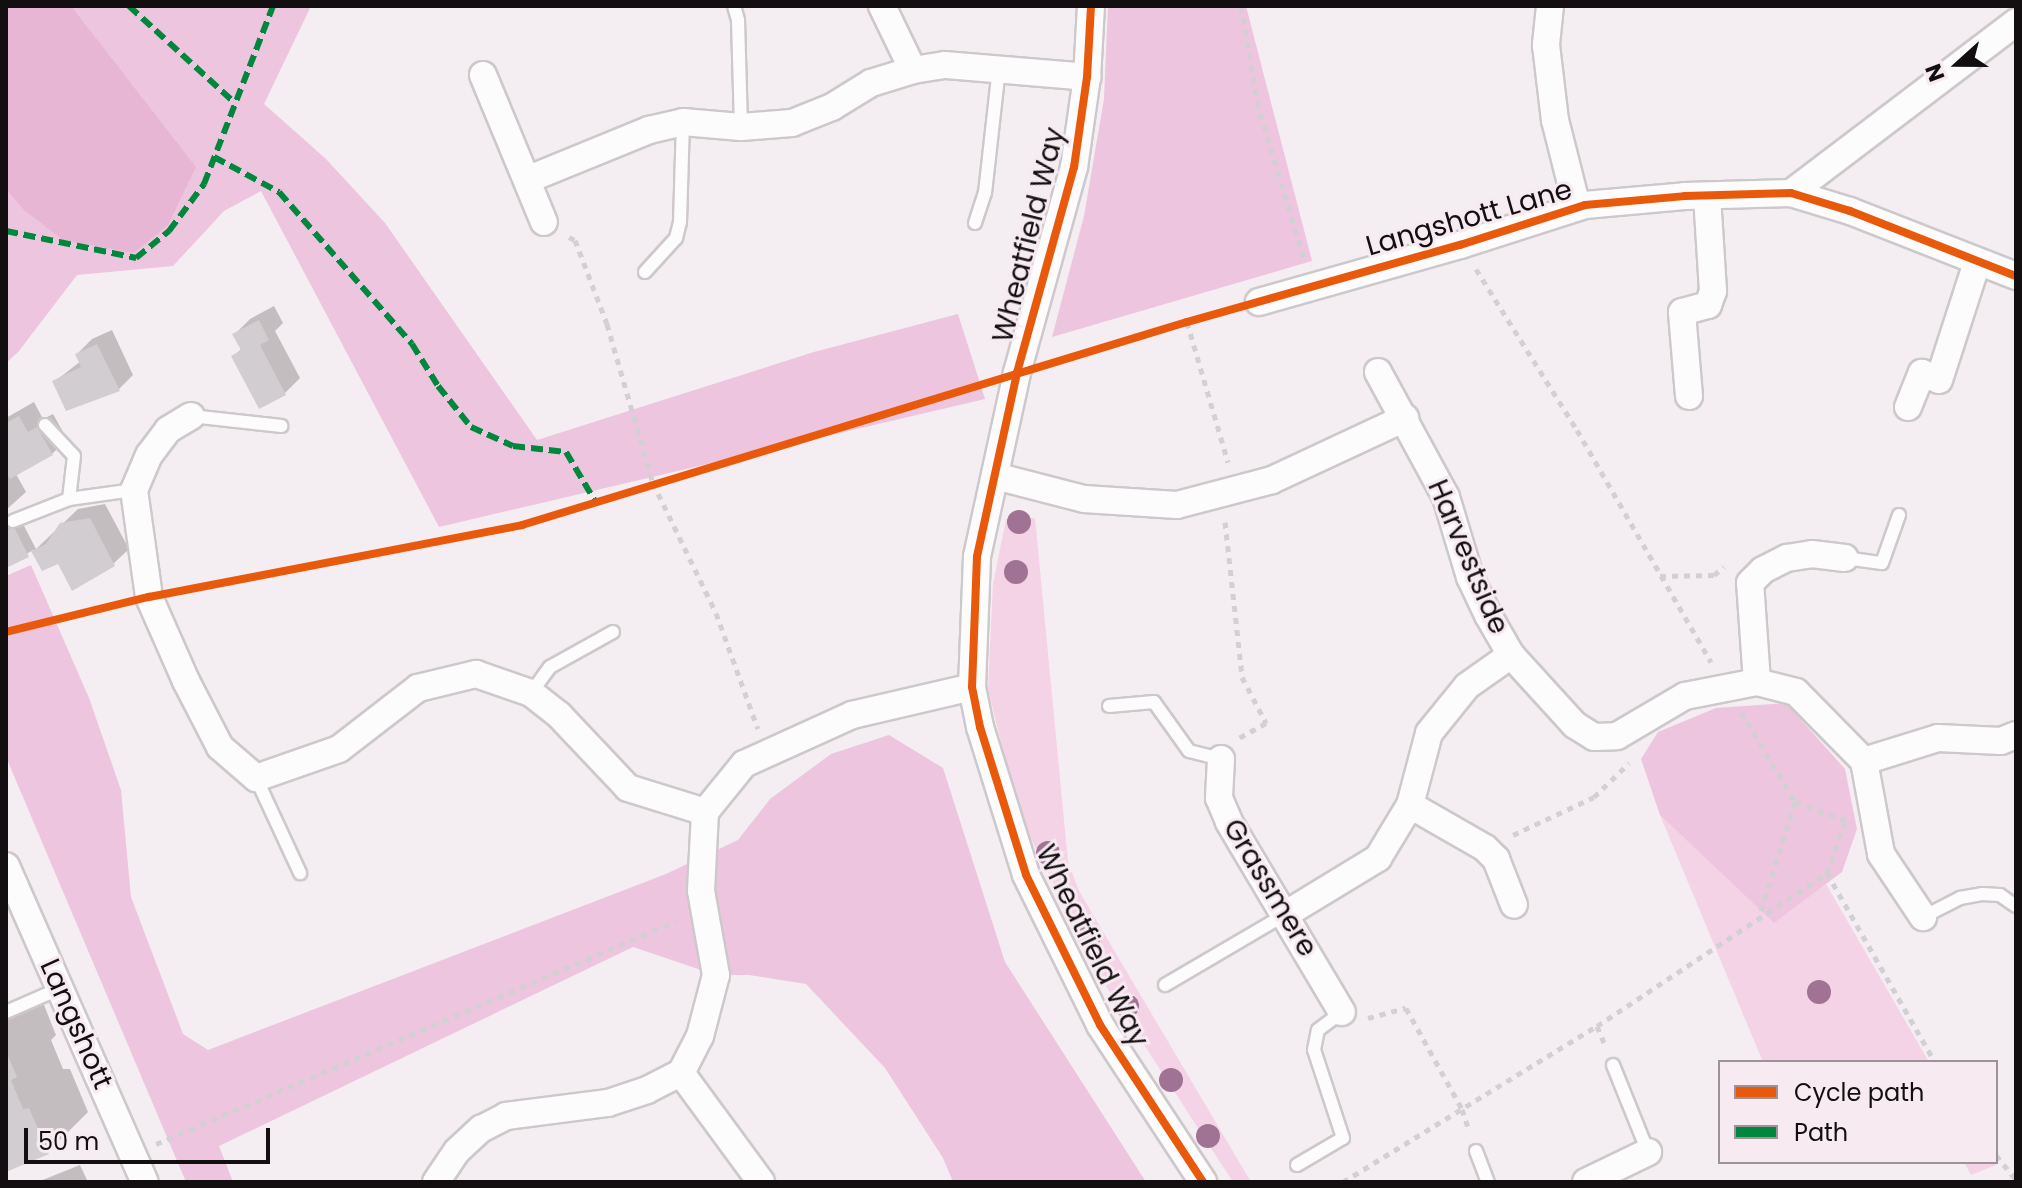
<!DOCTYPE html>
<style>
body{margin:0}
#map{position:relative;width:2022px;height:1188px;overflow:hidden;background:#f4edf1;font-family:Poppins,sans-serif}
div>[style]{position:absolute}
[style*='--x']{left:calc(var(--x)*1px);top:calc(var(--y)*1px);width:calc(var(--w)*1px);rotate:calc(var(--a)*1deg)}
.green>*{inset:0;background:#f4d3e7}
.forest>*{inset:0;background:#eec5de}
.water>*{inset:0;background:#e7b6d4}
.shadow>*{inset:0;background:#0003}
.building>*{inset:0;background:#d2cdd0}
.path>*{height:5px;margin-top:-2.5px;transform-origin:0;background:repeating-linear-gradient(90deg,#d2d0d2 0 6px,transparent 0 12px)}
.roads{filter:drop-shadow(2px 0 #cdc8ca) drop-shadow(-2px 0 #cdc8ca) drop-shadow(0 2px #cdc8ca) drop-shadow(0 -2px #cdc8ca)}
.service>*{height:12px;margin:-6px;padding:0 6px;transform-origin:6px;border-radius:6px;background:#fdfcfd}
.minor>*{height:26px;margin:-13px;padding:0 13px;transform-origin:13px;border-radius:13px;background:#fdfcfd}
.quiet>*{height:6px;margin-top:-3px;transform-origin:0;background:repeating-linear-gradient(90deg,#00873e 0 12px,transparent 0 18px)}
.cycleway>*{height:8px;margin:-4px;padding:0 4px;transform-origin:4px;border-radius:4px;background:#e8590c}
.trees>*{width:24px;height:24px;margin:-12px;border-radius:50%;background:#a07293}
span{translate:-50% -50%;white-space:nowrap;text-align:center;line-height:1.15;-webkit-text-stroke:6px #f7eaf1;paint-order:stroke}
.street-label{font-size:28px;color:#130f11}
.frame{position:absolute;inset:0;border:8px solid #130f11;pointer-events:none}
.legend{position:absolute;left:1718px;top:1060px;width:280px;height:104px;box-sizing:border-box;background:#f7eaf1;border:2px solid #9c9297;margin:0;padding:10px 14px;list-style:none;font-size:24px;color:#130f11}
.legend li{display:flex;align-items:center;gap:16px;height:40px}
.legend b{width:40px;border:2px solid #9c9297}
.north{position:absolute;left:1918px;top:24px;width:80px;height:80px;-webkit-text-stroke:6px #f7eaf1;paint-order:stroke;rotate:249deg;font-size:22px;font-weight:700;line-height:32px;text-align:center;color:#130f11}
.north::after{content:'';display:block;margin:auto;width:28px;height:36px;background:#130f11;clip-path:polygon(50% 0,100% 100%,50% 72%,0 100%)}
.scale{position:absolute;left:24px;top:1128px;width:246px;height:36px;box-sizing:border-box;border:4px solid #130f11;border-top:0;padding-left:10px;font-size:24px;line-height:28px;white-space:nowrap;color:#130f11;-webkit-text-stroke:6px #f7eaf1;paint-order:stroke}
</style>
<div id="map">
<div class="green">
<i style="clip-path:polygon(1035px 518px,1068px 862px,1079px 891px,1251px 1182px,1233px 1182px,1104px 983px,1019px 815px,988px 689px,993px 584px,1006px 519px)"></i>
<i style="clip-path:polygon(1660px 815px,1774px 922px,1826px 884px,1929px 1062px,1763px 1062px)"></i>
<i style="clip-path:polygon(1964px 1162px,1994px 1162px,1996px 1165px,1971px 1175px)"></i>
</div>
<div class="forest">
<i style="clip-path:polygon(6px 6px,311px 6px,264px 104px,326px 159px,385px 223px,537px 440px,814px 352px,958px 314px,985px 399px,439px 527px,261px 191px,224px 211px,173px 266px,77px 275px,19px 351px,6px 363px)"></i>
<i style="clip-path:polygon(1108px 6px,1246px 6px,1312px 261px,1052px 337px,1084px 216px,1104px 99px)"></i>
<i style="clip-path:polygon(31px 565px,89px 698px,121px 790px,131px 897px,183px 1034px,208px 1050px,666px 874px,738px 840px,770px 799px,831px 754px,889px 735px,943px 768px,1005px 962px,1146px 1182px,953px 1182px,943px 1158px,885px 1068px,806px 984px,749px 975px,716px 975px,633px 947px,219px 1146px,233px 1182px,186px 1182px,6px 757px,6px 576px)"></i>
<i style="clip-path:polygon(1786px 703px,1845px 769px,1857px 829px,1842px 872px,1774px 923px,1660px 815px,1641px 759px,1658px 732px,1716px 708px)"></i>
</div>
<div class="water">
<i style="clip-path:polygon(6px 6px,71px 6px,196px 167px,168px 225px,134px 253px,63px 240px,24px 210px,6px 189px)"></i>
</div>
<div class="shadow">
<i style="clip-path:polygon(274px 306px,283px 323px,275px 331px,300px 378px,285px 393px,260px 406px,233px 357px,242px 348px,235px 334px,250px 319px)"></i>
<i style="clip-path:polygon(112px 330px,133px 375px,118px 390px,54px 382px,81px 361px,77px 354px,92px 339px)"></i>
<i style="clip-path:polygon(34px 402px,43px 419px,53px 414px,67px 439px,52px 454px,16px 474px,26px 492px,6px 510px,6px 418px)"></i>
<i style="clip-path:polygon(105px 504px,129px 549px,113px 564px,59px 562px,33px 550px,8px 565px,6px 529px,22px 522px,36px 549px,78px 509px)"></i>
<i style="clip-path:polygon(38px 990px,56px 1035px,51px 1040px,63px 1069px,70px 1069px,88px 1112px,48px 1152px,6px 1170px,6px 1004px)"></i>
<i style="clip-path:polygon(80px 1165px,88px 1182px,39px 1182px,40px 1181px)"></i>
</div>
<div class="building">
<i style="clip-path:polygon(259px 320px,269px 340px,260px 345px,286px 395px,259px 409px,231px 356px,241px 350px,232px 334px)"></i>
<i style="clip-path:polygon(97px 344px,120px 391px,66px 411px,52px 381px,81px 367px,75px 354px)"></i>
<i style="clip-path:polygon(19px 416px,28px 432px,37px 427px,53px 455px,10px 479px,6px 473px,6px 423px)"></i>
<i style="clip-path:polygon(90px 518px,115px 566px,72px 591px,58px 564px,42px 571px,31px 551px,46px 544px,60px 523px)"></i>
<i style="clip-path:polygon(14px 527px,29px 557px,6px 568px,6px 531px)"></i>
<i style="clip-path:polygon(6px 1051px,17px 1077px,11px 1080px,23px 1109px,29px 1108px,49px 1154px,6px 1172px)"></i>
</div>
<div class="path">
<i style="--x:1241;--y:6;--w:97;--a:80.5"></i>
<i style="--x:1257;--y:102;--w:164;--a:73.3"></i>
<i style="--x:569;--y:237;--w:7;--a:27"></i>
<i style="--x:575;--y:240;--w:90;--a:69.1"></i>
<i style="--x:607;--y:324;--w:166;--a:73.9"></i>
<i style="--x:653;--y:483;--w:144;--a:64.1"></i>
<i style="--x:716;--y:613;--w:123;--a:70.1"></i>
<i style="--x:1476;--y:269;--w:190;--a:57.9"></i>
<i style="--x:1577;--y:430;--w:268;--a:60"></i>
<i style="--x:1187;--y:322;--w:146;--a:73.7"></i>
<i style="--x:1225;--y:522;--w:156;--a:83.7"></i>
<i style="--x:1242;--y:677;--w:52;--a:62.4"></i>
<i style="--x:1266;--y:723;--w:31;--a:151"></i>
<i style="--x:1660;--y:576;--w:54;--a:-1.1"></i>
<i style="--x:1714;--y:575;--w:13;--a:-39"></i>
<i style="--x:1741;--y:712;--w:105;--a:59"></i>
<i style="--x:1795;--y:802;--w:121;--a:107.4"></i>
<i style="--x:1795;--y:802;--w:53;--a:19.8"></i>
<i style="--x:1513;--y:835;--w:89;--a:-25.1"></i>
<i style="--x:1594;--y:797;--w:49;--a:-44.2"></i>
<i style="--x:1827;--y:873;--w:218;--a:60.3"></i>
<i style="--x:1368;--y:1018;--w:39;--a:-15"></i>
<i style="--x:1406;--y:1008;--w:115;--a:61"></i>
<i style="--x:1462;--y:1109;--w:23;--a:72"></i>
<i style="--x:1597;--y:1026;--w:21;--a:67"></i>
<i style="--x:156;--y:1144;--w:566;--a:-23.21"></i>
<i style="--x:1996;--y:1155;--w:32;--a:51"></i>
<i style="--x:1343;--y:1182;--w:298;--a:-31.6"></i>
<i style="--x:1597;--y:1026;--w:276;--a:-33.6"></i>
<i style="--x:1827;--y:873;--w:54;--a:-70.6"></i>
</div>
<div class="roads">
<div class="service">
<i style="--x:734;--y:6;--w:15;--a:74"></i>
<i style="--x:738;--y:20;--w:107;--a:88.4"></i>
<i style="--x:975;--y:223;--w:32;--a:-72"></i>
<i style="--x:985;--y:193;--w:125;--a:-83.6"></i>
<i style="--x:645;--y:272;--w:46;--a:-47.6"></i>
<i style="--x:676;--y:238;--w:16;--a:-76"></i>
<i style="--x:680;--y:222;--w:100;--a:-88.3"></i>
<i style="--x:191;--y:416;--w:91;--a:6.3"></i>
<i style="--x:45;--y:425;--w:42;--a:46.9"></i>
<i style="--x:74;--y:456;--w:43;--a:96.6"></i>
<i style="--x:13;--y:521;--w:60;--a:-21.4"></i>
<i style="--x:69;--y:499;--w:66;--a:-7.9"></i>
<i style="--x:1845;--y:558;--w:37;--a:8"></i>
<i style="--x:1882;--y:563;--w:51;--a:-70.5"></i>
<i style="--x:531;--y:693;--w:32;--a:-54"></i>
<i style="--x:550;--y:667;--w:72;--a:-29.1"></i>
<i style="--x:1109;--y:706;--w:45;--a:-5.1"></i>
<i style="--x:1154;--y:702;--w:60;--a:54.5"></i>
<i style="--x:1189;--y:751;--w:33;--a:14"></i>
<i style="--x:256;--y:778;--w:105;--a:65.1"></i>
<i style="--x:1923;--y:917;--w:42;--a:-27.2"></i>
<i style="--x:1960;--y:898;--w:22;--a:-10"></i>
<i style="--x:1982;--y:894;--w:18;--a:3"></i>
<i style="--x:2000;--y:895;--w:19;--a:35"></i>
<i style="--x:1165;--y:985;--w:140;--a:-30.4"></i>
<i style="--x:6;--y:1012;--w:60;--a:-23.6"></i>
<i style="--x:1613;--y:1065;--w:94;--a:68.1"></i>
<i style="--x:1476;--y:1151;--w:33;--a:69"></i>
<i style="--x:1297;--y:1165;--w:53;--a:-30.4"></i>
<i style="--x:1343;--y:1138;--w:93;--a:-108.2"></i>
<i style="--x:1314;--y:1050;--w:20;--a:-79"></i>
<i style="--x:1318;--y:1030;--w:30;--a:-37"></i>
</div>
<div class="minor">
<i style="--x:882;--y:6;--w:71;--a:64.2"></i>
<i style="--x:1091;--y:6;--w:71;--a:93.2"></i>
<i style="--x:1087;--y:77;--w:91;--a:98.2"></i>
<i style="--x:1074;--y:167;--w:214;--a:105.5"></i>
<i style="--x:1017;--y:373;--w:188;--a:102.3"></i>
<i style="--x:977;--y:557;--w:130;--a:92.2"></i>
<i style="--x:972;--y:687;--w:41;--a:78.7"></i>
<i style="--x:980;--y:727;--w:155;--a:72.7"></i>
<i style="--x:1026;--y:875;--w:167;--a:63.7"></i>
<i style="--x:1100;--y:1025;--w:188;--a:56.7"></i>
<i style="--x:1550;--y:6;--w:39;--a:96"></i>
<i style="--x:1546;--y:45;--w:76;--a:83.2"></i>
<i style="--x:1555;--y:120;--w:90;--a:75.8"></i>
<i style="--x:483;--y:75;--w:159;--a:67.5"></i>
<i style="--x:529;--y:179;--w:130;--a:-22.2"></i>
<i style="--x:649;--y:130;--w:35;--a:-13"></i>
<i style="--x:683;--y:122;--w:58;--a:4.9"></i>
<i style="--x:741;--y:127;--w:51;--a:-4.5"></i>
<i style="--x:792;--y:123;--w:43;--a:-21.8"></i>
<i style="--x:832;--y:107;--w:46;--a:-31.6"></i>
<i style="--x:871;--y:83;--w:44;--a:-17.2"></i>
<i style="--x:913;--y:70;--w:32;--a:-9"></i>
<i style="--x:945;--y:65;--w:143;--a:4.8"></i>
<i style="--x:1791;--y:193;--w:283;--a:-37.2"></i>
<i style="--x:1259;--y:302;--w:209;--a:-15.8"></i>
<i style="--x:1460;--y:245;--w:131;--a:-17.7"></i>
<i style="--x:1585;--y:205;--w:100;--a:-5.1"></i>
<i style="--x:1685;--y:196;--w:106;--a:-1.6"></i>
<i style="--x:1791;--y:193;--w:62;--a:17"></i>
<i style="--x:1850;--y:211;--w:178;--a:21.4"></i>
<i style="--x:1378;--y:372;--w:142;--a:61.5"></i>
<i style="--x:1446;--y:497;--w:84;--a:73.3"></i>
<i style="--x:1470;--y:577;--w:42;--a:64.7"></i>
<i style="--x:1488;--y:615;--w:46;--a:60.1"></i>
<i style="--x:1511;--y:655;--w:95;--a:47.6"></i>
<i style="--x:1575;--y:725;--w:22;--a:32"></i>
<i style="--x:1594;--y:737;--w:23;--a:-2"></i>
<i style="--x:1617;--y:736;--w:79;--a:-30.5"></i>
<i style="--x:1685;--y:696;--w:73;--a:-11"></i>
<i style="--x:1757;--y:682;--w:40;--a:14.4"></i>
<i style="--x:1796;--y:692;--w:97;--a:45.4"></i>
<i style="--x:1864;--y:761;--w:95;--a:79.6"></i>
<i style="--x:1881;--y:854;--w:76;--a:56.3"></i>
<i style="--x:1689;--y:396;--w:84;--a:-94.8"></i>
<i style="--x:1682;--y:312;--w:27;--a:-15"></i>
<i style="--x:1708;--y:305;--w:15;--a:-70"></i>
<i style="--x:1713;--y:291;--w:95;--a:-93.6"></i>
<i style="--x:1908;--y:407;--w:37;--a:-68"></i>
<i style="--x:1922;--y:373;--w:18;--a:22"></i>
<i style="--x:1939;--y:380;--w:124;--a:-72.1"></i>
<i style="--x:191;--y:416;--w:27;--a:149"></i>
<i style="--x:168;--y:430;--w:31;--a:127"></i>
<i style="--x:149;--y:455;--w:38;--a:113"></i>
<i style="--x:134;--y:490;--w:108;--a:82"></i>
<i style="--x:149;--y:597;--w:92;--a:66.2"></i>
<i style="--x:186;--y:681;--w:74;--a:62.7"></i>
<i style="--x:220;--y:747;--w:48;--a:40.7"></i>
<i style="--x:256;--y:778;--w:88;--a:-19.3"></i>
<i style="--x:339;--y:749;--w:100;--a:-37.7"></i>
<i style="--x:418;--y:688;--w:60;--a:-13.6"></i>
<i style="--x:476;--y:674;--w:58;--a:19.1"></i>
<i style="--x:531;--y:693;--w:36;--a:38"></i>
<i style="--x:559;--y:715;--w:100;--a:46.6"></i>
<i style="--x:628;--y:788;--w:81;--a:17.3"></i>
<i style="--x:995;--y:476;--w:92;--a:14.5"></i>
<i style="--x:1084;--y:499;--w:93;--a:3.7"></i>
<i style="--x:1177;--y:505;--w:98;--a:-14.7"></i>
<i style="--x:1272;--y:480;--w:147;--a:-25"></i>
<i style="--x:1757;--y:682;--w:99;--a:-94"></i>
<i style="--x:1750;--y:583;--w:18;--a:-45"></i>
<i style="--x:1763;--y:570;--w:27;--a:-27"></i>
<i style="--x:1787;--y:558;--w:25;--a:-9"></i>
<i style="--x:1812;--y:554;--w:33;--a:7"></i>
<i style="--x:1221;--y:759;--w:39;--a:93"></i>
<i style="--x:1219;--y:798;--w:26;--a:67"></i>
<i style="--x:1229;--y:822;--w:221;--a:59.3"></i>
<i style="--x:1864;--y:761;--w:77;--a:-17.3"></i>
<i style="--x:1938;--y:738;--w:63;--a:2.7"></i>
<i style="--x:2001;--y:741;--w:16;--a:-22"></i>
<i style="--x:1410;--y:805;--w:86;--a:29.8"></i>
<i style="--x:1485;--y:848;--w:16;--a:45"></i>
<i style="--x:1496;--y:859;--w:49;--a:68.6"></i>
<i style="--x:6;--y:866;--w:345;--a:66.3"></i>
<i style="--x:1286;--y:914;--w:108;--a:-31.3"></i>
<i style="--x:1378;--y:858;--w:62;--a:-58.9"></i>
<i style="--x:1410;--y:805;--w:74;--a:-75.2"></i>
<i style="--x:1429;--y:733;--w:60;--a:-51"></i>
<i style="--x:1467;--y:686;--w:54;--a:-35.2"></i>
<i style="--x:681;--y:1073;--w:135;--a:53.7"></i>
<i style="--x:436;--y:1182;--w:37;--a:-56"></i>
<i style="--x:457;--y:1151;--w:33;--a:-43"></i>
<i style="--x:481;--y:1129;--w:28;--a:-27"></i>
<i style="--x:506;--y:1116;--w:103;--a:-7.3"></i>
<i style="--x:608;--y:1103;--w:41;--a:-18.4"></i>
<i style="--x:647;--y:1090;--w:38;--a:-27"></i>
<i style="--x:681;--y:1073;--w:42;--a:-62.8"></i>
<i style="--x:700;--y:1036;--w:63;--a:-75.3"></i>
<i style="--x:716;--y:975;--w:85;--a:-100.1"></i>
<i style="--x:701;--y:891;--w:79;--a:-87.1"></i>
<i style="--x:705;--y:812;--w:62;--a:-50.9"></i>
<i style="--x:744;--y:764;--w:119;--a:-24.4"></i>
<i style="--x:852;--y:715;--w:123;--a:-13.1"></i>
<i style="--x:1586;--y:1182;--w:69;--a:-25.8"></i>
</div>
</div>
<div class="quiet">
<i style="--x:129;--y:6;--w:144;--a:42.5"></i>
<i style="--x:214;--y:157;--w:74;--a:28.3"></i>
<i style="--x:279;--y:192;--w:202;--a:48.8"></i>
<i style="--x:412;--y:344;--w:49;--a:58.2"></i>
<i style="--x:438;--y:386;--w:53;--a:51.2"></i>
<i style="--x:471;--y:427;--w:46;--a:24.3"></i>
<i style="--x:513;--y:446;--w:53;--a:6.5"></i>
<i style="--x:566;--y:452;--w:57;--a:59.4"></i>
<i style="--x:6;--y:231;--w:133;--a:11.7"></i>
<i style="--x:136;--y:258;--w:43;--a:-39.3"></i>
<i style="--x:169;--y:231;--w:59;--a:-53.3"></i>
<i style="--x:204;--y:184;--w:191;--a:-68.8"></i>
</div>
<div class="cycleway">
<i style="--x:1091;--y:6;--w:71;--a:93.2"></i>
<i style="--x:1087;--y:77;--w:91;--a:98.2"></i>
<i style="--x:1074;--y:167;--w:214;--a:105.5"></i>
<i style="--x:1017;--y:373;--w:188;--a:102.3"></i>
<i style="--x:977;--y:557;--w:130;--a:92.2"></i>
<i style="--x:972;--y:687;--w:41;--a:78.7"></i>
<i style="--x:980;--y:727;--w:155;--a:72.7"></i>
<i style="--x:1026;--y:875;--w:167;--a:63.7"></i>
<i style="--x:1100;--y:1025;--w:188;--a:56.7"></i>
<i style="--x:6;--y:632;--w:147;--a:-13.8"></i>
<i style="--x:149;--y:597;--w:380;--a:-10.9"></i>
<i style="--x:522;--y:525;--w:695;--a:-16.98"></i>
<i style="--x:1187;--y:322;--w:284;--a:-15.8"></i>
<i style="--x:1460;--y:245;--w:131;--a:-17.7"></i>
<i style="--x:1585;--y:205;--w:100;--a:-5.1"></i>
<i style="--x:1685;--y:196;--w:106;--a:-1.6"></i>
<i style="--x:1791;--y:193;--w:62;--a:17"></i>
<i style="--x:1850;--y:211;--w:178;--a:21.4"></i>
</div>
<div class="trees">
<i style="left:1019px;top:522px"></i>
<i style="left:1016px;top:572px"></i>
<i style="left:1048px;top:853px"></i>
<i style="left:1089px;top:936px"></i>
<i style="left:1819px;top:992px"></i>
<i style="left:1127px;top:1006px"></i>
<i style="left:1171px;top:1080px"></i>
<i style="left:1208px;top:1136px"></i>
</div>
<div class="street-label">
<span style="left:1469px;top:218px;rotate:-16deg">Langshott Lane</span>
<span style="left:1029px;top:235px;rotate:-76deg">Wheatfield Way</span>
<span style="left:1468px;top:557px;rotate:67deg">Harvestside</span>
<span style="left:1270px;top:888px;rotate:59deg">Grassmere</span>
<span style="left:1092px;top:946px;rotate:64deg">Wheatfield Way</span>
<span style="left:76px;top:1024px;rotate:66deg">Langshott</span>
</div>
<div class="frame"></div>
<ul class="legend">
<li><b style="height:10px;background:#e8590c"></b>Cycle path</li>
<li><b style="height:10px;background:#00873e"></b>Path</li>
</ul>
<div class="north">N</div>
<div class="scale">50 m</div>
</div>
